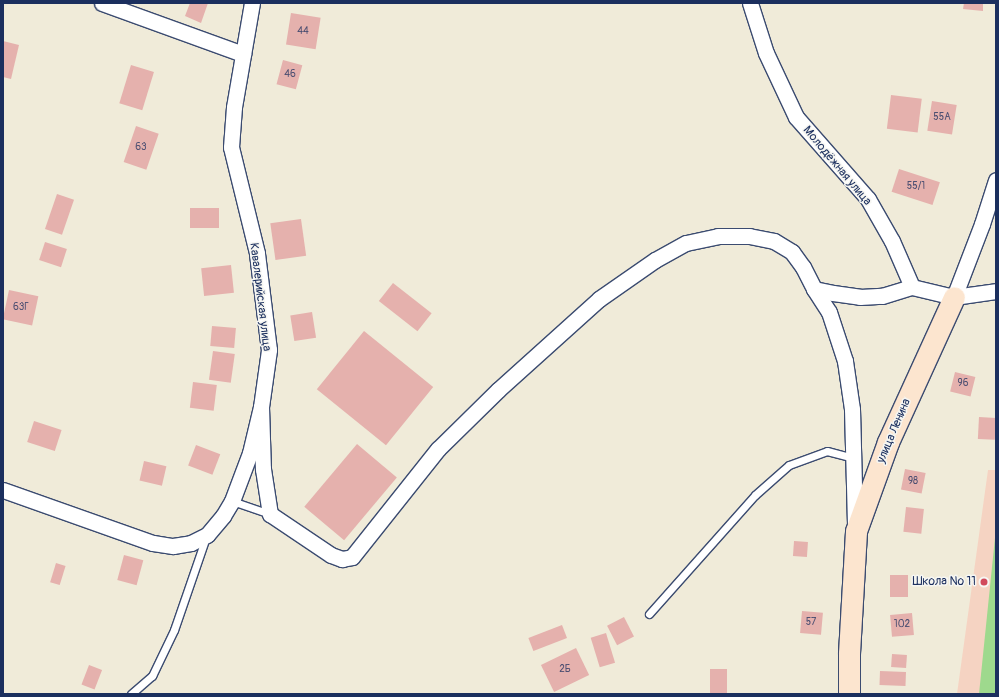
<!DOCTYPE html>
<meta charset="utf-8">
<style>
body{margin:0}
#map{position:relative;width:999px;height:697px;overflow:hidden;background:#f0ebd9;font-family:Pangolin,sans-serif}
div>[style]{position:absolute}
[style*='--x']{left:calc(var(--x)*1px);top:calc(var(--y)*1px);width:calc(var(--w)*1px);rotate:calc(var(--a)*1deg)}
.built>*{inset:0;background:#f5d3c2}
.green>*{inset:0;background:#9ed98d}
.building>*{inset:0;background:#e5b1ad;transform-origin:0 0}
.roads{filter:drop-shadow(1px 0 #3b4b70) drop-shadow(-1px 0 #3b4b70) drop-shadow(0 1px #3b4b70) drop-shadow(0 -1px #3b4b70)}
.lane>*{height:7px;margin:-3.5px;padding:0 3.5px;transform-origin:3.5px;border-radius:3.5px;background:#fff}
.street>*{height:15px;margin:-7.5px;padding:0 7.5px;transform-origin:7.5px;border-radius:7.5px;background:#fff}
.secondary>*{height:21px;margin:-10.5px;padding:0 10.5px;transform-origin:10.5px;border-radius:10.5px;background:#fce5cf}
.dots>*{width:11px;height:11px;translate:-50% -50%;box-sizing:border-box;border:2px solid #f6f6f2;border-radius:50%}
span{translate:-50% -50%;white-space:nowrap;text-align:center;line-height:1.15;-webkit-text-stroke:3px #f6f6f2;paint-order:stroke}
.number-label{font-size:10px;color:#4e5072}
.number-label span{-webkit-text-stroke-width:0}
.street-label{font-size:12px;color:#1b2f5e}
.poi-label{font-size:12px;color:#1b2f5e}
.right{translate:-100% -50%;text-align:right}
.frame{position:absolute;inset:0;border:4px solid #1b2f5e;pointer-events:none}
</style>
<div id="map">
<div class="built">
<i style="clip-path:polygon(988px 470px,996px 470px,996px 694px,957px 694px)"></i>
</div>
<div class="green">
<i style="clip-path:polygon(996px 528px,996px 694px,979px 694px)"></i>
</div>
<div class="building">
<i style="clip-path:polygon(190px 3px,208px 3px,201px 23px,185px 16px)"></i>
<i style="clip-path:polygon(964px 3px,983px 3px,983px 11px,963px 9px)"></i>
<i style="left:291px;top:13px;width:30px;height:32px;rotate:9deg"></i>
<i style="clip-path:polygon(3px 41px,19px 45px,11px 79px,3px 77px)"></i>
<i style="left:283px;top:60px;width:20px;height:25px;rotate:15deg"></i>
<i style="left:131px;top:65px;width:24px;height:40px;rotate:17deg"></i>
<i style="left:891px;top:95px;width:31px;height:34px;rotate:7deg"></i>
<i style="left:932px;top:101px;width:25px;height:30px;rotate:9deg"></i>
<i style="left:136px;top:126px;width:24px;height:38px;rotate:19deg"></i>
<i style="left:899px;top:169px;width:43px;height:24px;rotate:18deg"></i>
<i style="left:57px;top:194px;width:18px;height:37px;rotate:19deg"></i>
<i style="left:190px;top:208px;width:29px;height:20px"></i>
<i style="left:301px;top:219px;width:37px;height:31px;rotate:82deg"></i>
<i style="left:45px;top:242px;width:23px;height:19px;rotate:18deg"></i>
<i style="left:231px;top:265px;width:28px;height:30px;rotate:84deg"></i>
<i style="left:393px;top:283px;width:49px;height:23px;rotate:38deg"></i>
<i style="left:9px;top:290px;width:30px;height:30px;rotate:12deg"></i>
<i style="left:312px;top:312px;width:26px;height:22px;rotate:81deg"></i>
<i style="left:212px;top:326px;width:24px;height:20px;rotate:5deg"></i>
<i style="left:364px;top:331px;width:89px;height:75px;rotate:39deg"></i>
<i style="left:213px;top:351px;width:22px;height:29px;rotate:8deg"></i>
<i style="left:955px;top:372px;width:21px;height:20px;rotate:14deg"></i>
<i style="left:193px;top:382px;width:24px;height:26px;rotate:7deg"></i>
<i style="left:979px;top:417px;width:17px;height:22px;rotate:3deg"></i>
<i style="left:34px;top:421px;width:29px;height:22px;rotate:18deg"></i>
<i style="left:357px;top:444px;width:52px;height:82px;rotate:40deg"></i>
<i style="left:196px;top:445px;width:26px;height:22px;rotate:21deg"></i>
<i style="left:144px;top:461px;width:23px;height:20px;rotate:13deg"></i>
<i style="left:905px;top:469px;width:21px;height:21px;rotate:11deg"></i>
<i style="left:906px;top:507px;width:18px;height:25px;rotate:6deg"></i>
<i style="left:794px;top:541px;width:14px;height:15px;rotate:4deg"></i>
<i style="left:124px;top:555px;width:20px;height:26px;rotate:15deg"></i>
<i style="left:56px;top:563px;width:10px;height:20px;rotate:17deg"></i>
<i style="left:890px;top:575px;width:18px;height:22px"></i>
<i style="left:802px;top:611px;width:21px;height:22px;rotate:5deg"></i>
<i style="left:912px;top:613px;width:22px;height:22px;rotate:85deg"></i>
<i style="left:624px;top:617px;width:22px;height:19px;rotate:63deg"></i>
<i style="left:562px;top:625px;width:14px;height:36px;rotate:69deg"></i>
<i style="left:606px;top:633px;width:31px;height:16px;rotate:73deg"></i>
<i style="left:576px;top:648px;width:30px;height:39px;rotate:64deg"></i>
<i style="left:892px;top:654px;width:15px;height:13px;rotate:4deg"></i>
<i style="left:89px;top:665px;width:14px;height:21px;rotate:21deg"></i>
<i style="left:710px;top:669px;width:17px;height:25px"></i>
<i style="left:880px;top:671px;width:26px;height:14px;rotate:2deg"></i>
</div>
<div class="roads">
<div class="lane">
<i style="--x:232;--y:501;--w:40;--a:18.9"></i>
<i style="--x:649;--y:614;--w:159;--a:-48.3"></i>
<i style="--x:755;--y:495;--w:45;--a:-41.4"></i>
<i style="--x:789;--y:465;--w:40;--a:-20.2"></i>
<i style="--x:827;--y:451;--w:27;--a:15"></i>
<i style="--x:131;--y:694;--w:28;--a:-41"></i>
<i style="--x:152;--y:676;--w:51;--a:-64.4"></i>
<i style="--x:174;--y:630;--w:98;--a:-71"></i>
</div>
<div class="street">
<i style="--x:102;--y:3;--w:150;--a:19.9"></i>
<i style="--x:750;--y:3;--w:52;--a:72.3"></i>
<i style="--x:766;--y:53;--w:71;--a:64.9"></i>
<i style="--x:796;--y:117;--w:109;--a:48.7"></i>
<i style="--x:868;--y:199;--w:48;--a:60.3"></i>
<i style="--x:892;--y:241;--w:50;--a:66.5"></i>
<i style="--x:912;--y:287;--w:43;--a:13.4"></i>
<i style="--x:954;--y:297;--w:42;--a:-8.1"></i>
<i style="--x:814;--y:289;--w:27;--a:57"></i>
<i style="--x:829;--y:312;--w:52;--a:71.9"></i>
<i style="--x:845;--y:361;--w:49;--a:81.7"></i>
<i style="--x:852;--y:409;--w:115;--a:88.5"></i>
<i style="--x:954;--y:297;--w:78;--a:-69"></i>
<i style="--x:982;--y:224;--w:46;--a:-72.3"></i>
<i style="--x:261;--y:407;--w:62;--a:88.2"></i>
<i style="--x:263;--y:469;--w:46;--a:81.2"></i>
<i style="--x:270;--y:514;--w:73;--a:33.9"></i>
<i style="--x:331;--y:555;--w:12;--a:20"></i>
<i style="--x:342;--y:559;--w:10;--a:-11"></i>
<i style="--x:352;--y:557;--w:138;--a:-51.5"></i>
<i style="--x:438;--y:449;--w:84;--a:-44.5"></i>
<i style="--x:498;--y:390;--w:136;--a:-42"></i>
<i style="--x:599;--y:299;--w:68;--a:-34.9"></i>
<i style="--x:655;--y:260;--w:35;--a:-29"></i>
<i style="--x:686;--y:243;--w:33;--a:-12"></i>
<i style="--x:718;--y:236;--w:31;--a:0"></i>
<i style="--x:749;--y:236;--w:25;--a:11"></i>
<i style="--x:774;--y:241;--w:21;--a:31"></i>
<i style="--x:792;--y:252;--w:19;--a:54"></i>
<i style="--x:803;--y:267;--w:25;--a:63"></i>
<i style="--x:814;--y:289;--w:19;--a:12"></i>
<i style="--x:833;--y:293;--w:27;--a:8"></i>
<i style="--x:860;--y:297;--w:22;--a:-3"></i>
<i style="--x:882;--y:296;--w:31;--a:-17"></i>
<i style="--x:3;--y:490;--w:159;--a:19.5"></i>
<i style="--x:153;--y:543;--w:20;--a:9"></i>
<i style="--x:173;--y:546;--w:18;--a:-9"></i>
<i style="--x:191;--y:543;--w:18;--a:-27"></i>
<i style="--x:207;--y:535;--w:25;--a:-50"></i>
<i style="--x:223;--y:516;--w:17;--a:-59"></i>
<i style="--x:232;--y:501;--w:51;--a:-69.4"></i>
<i style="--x:250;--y:453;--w:47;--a:-76.6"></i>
<i style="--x:261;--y:407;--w:58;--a:-82"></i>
<i style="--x:269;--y:350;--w:98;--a:-97.1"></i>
<i style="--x:257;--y:253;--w:109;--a:-103.8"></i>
<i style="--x:231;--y:147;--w:40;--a:-85.7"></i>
<i style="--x:234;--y:107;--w:106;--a:-80.2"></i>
</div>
<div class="secondary">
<i style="--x:849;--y:694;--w:41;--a:-90"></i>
<i style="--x:849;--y:653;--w:122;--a:-86.7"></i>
<i style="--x:856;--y:531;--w:95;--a:-70.2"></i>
<i style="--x:888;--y:442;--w:159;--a:-65.5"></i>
</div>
</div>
<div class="dots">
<i style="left:984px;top:582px;background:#d1495b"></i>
</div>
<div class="number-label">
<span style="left:303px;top:32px">44</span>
<span style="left:290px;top:75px">46</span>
<span style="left:942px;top:118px">55А</span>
<span style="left:141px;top:148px">63</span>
<span style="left:916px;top:187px">55/1</span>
<span style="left:21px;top:308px">63Г</span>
<span style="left:963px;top:384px">96</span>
<span style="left:913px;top:482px">98</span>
<span style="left:811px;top:623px">57</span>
<span style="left:902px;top:625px">102</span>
<span style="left:565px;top:670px">2Б</span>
</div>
<div class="street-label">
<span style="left:837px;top:166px;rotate:50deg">Молодёжная улица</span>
<span style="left:260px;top:297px;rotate:83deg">Кавалерийская улица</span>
<span style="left:894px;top:431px;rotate:-67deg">улица Ленина</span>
</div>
<div class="poi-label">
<span class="right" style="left:976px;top:582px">Школа № 11</span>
</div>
<div class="frame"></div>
</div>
